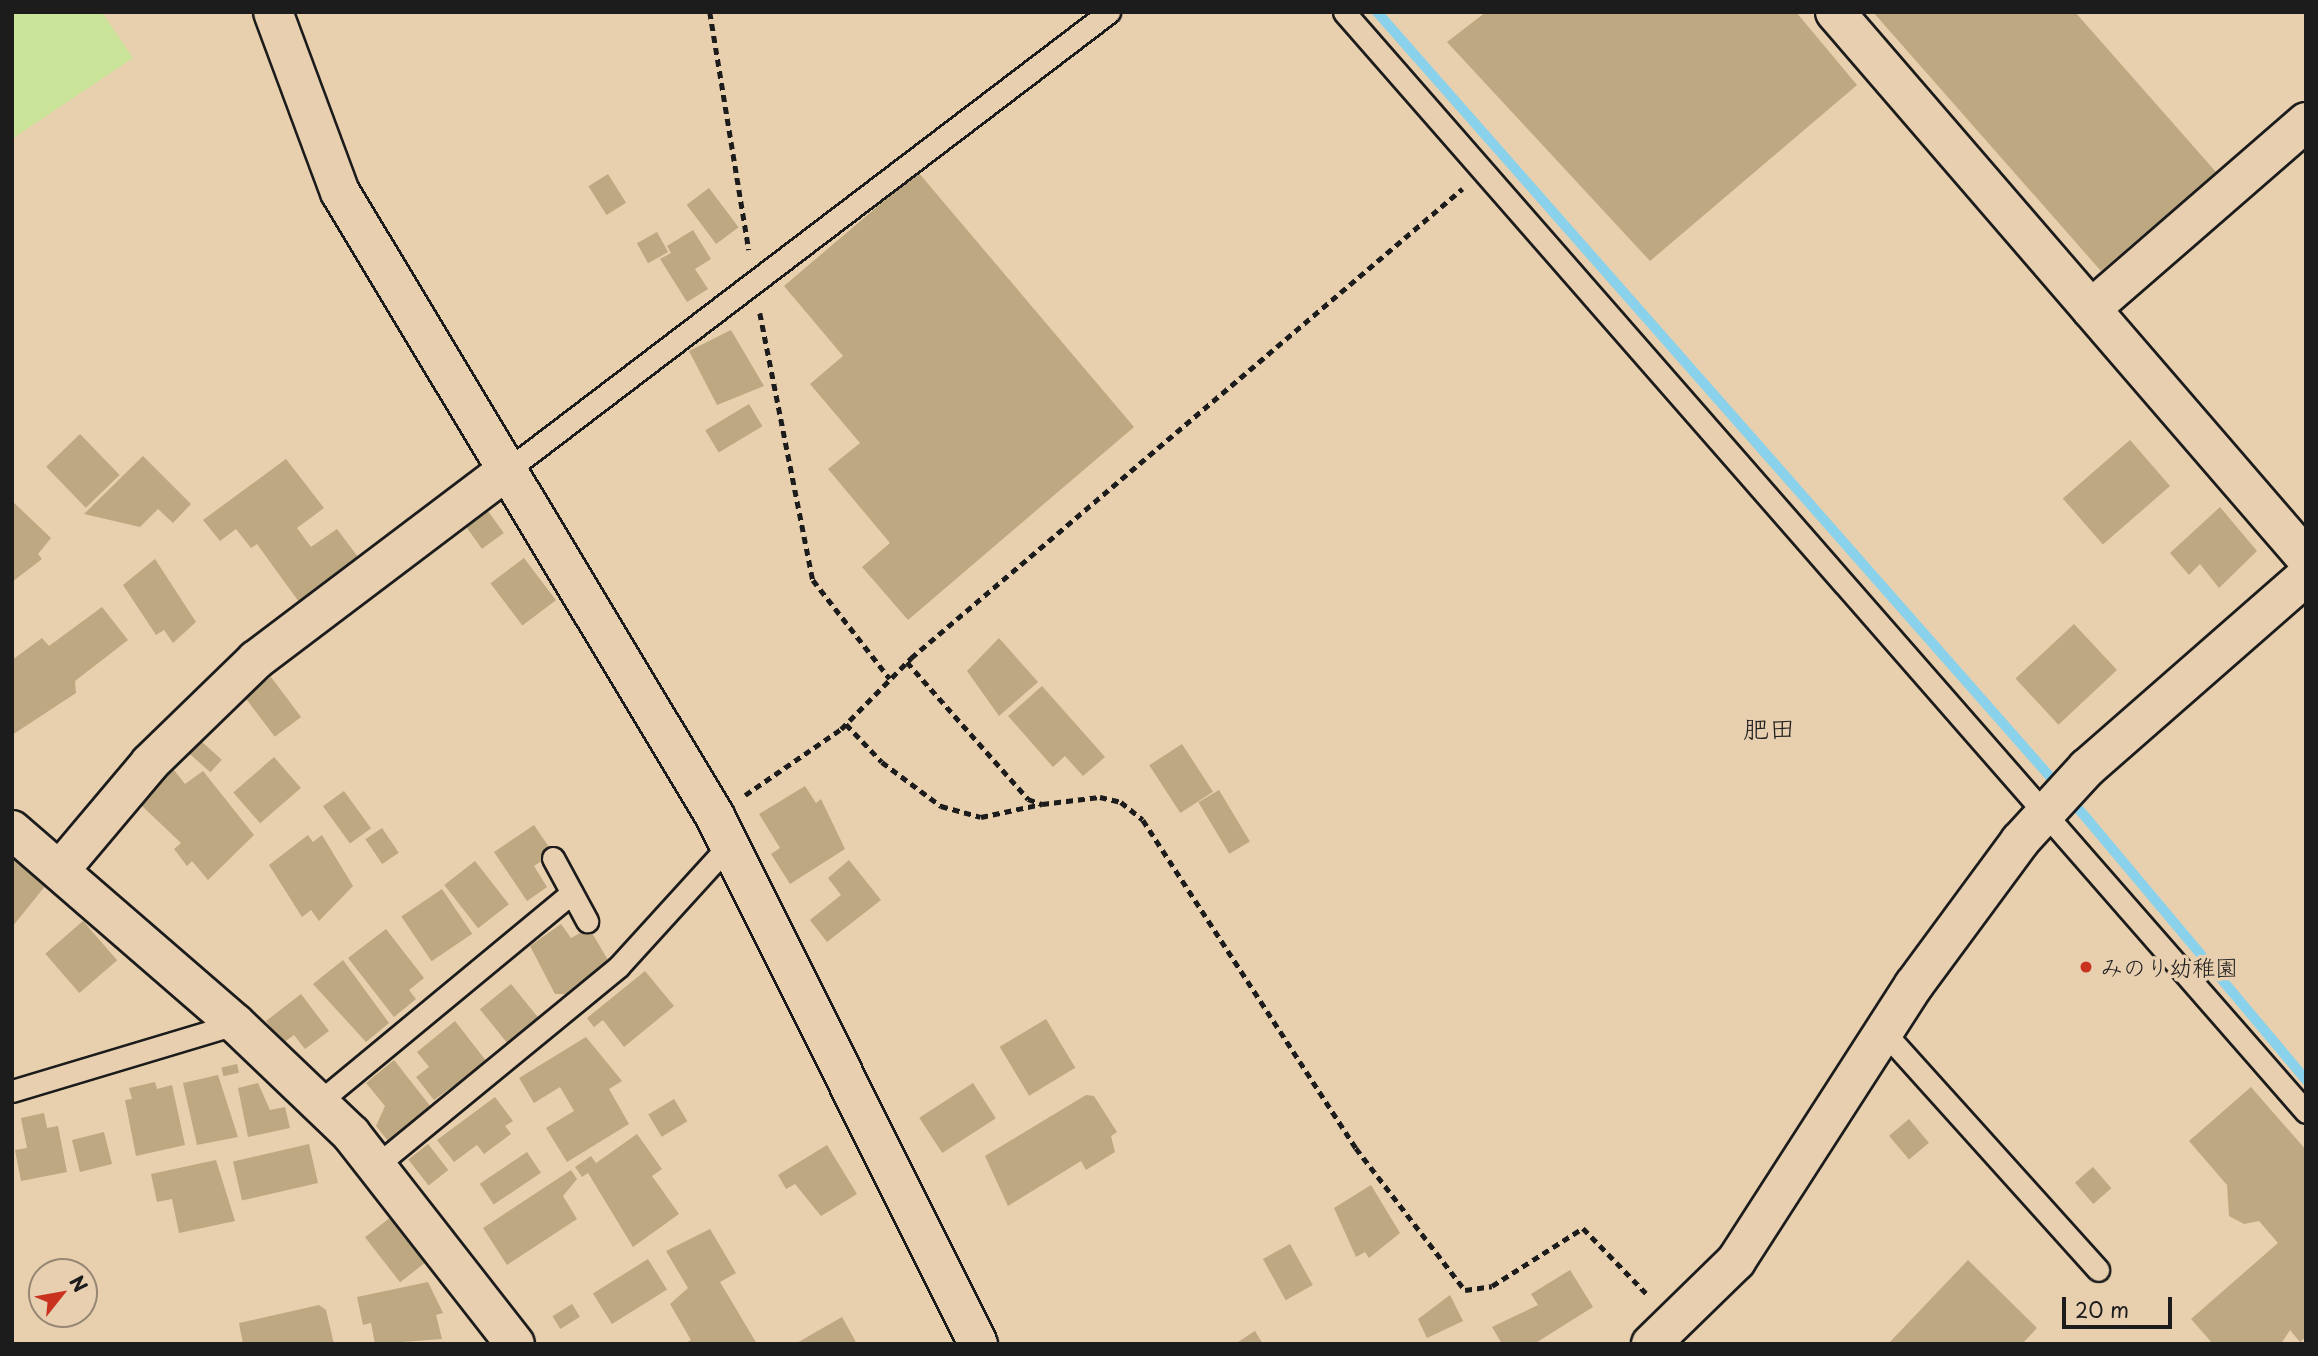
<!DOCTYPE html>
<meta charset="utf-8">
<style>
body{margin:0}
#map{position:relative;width:2318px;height:1356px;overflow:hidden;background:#e8cfad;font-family:"Playpen Sans","Klee One",sans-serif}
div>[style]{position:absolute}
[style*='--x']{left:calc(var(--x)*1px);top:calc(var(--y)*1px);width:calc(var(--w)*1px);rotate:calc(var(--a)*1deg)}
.green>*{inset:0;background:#cae49a}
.stream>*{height:10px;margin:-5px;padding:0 5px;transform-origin:5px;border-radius:5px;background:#8ad2eb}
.building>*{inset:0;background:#bda882;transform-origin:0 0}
.path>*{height:4.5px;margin-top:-2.25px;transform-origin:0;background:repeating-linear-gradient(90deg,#1c1c1c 0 7px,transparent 0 12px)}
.roads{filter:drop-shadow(2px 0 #1c1c1c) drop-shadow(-2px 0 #1c1c1c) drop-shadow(0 2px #1c1c1c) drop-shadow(0 -2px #1c1c1c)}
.service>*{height:21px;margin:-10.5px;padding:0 10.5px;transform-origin:10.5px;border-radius:10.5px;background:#e8cfb0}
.minor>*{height:38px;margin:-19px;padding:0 19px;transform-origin:19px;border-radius:19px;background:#e8cfb0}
.tertiary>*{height:38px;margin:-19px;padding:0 19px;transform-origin:19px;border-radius:19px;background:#e8cfb0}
.dots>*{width:19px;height:19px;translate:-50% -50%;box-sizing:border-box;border:4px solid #e8cfb0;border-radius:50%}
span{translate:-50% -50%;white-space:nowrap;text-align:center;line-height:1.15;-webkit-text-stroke:7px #e8cfb0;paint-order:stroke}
.poi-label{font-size:23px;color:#1c1c1c}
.left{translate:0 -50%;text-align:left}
.quarter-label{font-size:26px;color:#1c1c1c}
.frame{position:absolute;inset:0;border:14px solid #1c1c1c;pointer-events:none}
.north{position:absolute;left:28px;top:1258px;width:70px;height:70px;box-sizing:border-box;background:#e8cfb0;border:2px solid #968775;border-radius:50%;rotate:59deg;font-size:19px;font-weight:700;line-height:28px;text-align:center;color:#1c1c1c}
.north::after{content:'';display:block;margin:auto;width:24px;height:32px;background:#c8321e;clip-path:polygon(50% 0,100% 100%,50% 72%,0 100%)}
.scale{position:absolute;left:2062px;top:1297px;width:110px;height:32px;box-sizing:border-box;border:4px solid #1c1c1c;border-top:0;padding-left:9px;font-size:21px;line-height:24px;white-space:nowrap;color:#1c1c1c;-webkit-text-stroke:5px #e8cfb0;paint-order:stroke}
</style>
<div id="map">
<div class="green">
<i style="clip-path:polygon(12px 12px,102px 12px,133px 58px,12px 139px)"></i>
</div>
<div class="stream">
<i style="--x:1377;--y:12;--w:1076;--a:48.65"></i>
<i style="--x:2088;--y:820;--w:339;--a:50"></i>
</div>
<div class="building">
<i style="clip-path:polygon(1486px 12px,1796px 12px,1857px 85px,1650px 261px,1447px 42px)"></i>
<i style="clip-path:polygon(1873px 12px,2075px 12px,2216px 172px,2101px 271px)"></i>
<i style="clip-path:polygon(918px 172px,1134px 427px,908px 620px,862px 567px,890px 543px,828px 469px,860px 443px,810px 384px,843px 356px,784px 286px)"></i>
<i style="left:608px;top:174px;width:34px;height:23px;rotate:58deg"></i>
<i style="left:709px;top:188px;width:49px;height:28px;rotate:53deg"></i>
<i style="clip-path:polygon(693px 230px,711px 259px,695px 269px,708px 289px,687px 302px,660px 259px,671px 253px,667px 246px)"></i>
<i style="left:657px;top:232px;width:23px;height:23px;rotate:61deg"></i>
<i style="clip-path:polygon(731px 330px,764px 386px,717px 405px,689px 351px)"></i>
<i style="left:749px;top:404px;width:26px;height:51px;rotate:59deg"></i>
<i style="left:80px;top:434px;width:57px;height:47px;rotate:46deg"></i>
<i style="left:2130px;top:440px;width:61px;height:89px;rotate:49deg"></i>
<i style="clip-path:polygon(143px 456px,191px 504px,173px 523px,158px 509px,140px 527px,84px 514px)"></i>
<i style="clip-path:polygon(286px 459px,324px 508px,297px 528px,311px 547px,337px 529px,358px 557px,299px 602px,257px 544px,251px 548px,236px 529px,220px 541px,203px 520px)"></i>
<i style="clip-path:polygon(12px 501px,51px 538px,38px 554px,42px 559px,12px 582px)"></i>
<i style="left:485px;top:507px;width:32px;height:27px;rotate:54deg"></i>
<i style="clip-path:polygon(2220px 507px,2257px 551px,2219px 588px,2200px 564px,2189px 575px,2170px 553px)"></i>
<i style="left:524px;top:558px;width:53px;height:42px;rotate:53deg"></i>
<i style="clip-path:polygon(155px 559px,196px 622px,173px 643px,164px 630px,156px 635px,123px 585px)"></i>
<i style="clip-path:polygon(102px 607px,128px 640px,75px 681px,76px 693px,12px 735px,12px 660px,42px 638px,49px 646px)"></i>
<i style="left:2074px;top:624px;width:63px;height:80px;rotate:47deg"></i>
<i style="clip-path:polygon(999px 638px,1038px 682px,999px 716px,967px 671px)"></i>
<i style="left:271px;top:677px;width:50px;height:33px;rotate:53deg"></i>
<i style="clip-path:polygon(1042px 686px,1105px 757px,1083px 776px,1065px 756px,1053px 767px,1008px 716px)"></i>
<i style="left:201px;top:741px;width:28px;height:17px;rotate:42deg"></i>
<i style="left:1182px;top:744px;width:57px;height:39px;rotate:57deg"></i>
<i style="left:274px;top:757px;width:41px;height:54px;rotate:49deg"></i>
<i style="clip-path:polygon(174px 770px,185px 784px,203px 771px,254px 835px,208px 880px,192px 861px,187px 866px,174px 849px,181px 843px,141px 805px,143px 795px)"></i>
<i style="clip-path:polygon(805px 786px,816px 803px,821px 799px,845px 849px,790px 884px,771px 854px,780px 848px,759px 814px)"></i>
<i style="left:1219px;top:790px;width:60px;height:24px;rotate:59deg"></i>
<i style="left:344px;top:791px;width:46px;height:26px;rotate:54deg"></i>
<i style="clip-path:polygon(534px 825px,553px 853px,534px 866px,547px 887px,527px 901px,494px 852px)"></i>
<i style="left:382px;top:828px;width:30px;height:20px;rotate:56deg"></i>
<i style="clip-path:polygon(308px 835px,313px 842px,322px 835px,353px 886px,319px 921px,311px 910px,302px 917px,269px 865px)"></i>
<i style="clip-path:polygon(12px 856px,46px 885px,12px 927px)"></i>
<i style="clip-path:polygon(849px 860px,881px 900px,827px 942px,810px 920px,841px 895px,828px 878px)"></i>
<i style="left:475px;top:861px;width:55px;height:39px;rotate:52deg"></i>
<i style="left:442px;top:889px;width:54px;height:49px;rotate:56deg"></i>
<i style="left:83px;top:921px;width:52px;height:50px;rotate:49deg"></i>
<i style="clip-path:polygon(561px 924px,571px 938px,589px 928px,608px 960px,565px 994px,555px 994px,530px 946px)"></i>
<i style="clip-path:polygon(386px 929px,424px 978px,409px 990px,416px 999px,394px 1017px,348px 958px)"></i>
<i style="clip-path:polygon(343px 960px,389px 1023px,366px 1042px,313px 984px)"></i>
<i style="clip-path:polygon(645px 971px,674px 1006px,624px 1047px,603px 1020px,594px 1027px,587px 1018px)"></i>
<i style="left:511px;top:984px;width:45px;height:40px;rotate:51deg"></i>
<i style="clip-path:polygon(301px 994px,329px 1031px,305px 1049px,294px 1035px,283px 1043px,266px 1021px)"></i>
<i style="left:1046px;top:1019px;width:57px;height:54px;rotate:59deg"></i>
<i style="clip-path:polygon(455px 1021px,487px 1062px,434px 1100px,416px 1077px,429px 1067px,417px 1052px)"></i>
<i style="clip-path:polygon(586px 1037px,622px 1081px,609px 1089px,629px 1124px,567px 1162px,546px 1128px,574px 1111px,560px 1087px,534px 1103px,519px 1078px)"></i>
<i style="clip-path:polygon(394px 1060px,431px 1107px,388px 1141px,376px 1126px,385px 1106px,366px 1083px)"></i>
<i style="left:237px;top:1064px;width:9px;height:16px;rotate:77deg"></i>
<i style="clip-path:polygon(218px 1075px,238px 1137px,197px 1145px,183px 1083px)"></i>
<i style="clip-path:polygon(155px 1082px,157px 1089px,172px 1085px,185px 1145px,136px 1156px,125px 1100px,132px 1099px,129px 1088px)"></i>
<i style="clip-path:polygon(258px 1083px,270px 1110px,285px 1107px,290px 1128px,248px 1137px,238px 1088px)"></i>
<i style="left:973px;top:1083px;width:42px;height:64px;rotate:57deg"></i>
<i style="clip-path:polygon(2251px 1087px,2306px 1150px,2306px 1337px,2300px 1342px,2290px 1330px,2281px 1344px,2213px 1344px,2191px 1319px,2278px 1243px,2259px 1221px,2244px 1224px,2229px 1216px,2227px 1185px,2189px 1141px)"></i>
<i style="clip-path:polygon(1086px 1095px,1094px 1096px,1117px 1132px,1111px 1136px,1115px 1152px,1086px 1170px,1081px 1161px,1008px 1206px,985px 1156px)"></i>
<i style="clip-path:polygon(495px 1097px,513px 1121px,505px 1126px,511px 1134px,484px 1154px,477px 1145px,454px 1162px,437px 1140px)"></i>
<i style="left:674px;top:1099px;width:26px;height:30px;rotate:59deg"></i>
<i style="clip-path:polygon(44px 1113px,47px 1128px,58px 1126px,67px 1172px,21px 1181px,15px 1150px,27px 1148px,21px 1118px)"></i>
<i style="left:1909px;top:1119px;width:31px;height:26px;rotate:50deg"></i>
<i style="left:104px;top:1132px;width:33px;height:33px;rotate:76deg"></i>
<i style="clip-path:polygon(637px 1134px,662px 1169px,652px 1176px,679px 1214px,633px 1247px,588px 1173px,582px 1177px,575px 1167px,591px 1156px,596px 1163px)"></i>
<i style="left:309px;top:1144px;width:40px;height:78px;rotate:77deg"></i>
<i style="left:428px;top:1144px;width:33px;height:25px;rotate:52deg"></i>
<i style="clip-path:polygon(827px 1145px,857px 1194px,821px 1216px,795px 1184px,786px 1189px,778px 1175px)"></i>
<i style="left:527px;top:1152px;width:25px;height:57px;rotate:56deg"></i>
<i style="clip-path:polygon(216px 1160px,235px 1221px,179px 1233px,172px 1199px,157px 1202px,151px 1174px)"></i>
<i style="left:2093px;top:1167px;width:28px;height:24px;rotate:49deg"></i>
<i style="clip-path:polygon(571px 1170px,577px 1179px,563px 1196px,577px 1219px,507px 1265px,483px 1228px)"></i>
<i style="clip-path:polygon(1371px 1185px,1400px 1233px,1369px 1258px,1365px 1252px,1356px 1257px,1334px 1208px)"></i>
<i style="left:391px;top:1217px;width:57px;height:33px;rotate:52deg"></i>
<i style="clip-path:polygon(710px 1229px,736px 1273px,720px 1282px,757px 1344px,684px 1344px,691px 1340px,670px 1304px,688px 1288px,666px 1251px)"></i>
<i style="left:1290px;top:1244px;width:47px;height:31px;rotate:61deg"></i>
<i style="left:648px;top:1259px;width:36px;height:65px;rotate:58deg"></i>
<i style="clip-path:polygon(1968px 1260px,2037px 1328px,2022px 1344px,1888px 1344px)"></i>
<i style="clip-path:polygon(1570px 1270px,1593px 1307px,1534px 1344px,1502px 1344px,1492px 1327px,1538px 1305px,1531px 1294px)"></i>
<i style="clip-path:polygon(428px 1282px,443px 1313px,436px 1315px,442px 1339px,375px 1344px,371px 1323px,363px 1325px,357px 1297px)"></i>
<i style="clip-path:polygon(1450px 1295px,1463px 1321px,1427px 1338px,1418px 1319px)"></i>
<i style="left:572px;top:1304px;width:15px;height:23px;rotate:58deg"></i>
<i style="clip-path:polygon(319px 1305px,326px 1310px,334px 1344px,243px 1344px,239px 1323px)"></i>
<i style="clip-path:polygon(842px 1317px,857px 1344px,795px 1344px)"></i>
<i style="clip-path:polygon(1255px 1331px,1263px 1344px,1239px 1344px,1238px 1342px)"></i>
</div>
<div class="path">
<i style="--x:710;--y:12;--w:241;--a:80.7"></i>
<i style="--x:760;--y:313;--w:272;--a:78.8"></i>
<i style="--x:813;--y:580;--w:125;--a:52.1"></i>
<i style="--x:907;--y:662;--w:183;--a:48.5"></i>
<i style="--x:1028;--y:799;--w:15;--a:20"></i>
<i style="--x:1042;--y:804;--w:58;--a:-6.9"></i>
<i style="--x:1100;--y:797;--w:22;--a:13"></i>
<i style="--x:1121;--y:802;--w:28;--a:39"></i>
<i style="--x:1143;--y:820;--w:391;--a:57"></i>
<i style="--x:1356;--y:1148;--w:179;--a:52.5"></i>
<i style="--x:1465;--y:1290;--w:27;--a:-8"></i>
<i style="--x:1492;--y:1286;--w:108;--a:-32.5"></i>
<i style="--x:1583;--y:1228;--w:95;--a:45.9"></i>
<i style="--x:846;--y:724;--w:52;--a:46.5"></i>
<i style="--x:882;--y:762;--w:74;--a:36.7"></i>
<i style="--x:941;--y:806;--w:41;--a:15.4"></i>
<i style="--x:981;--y:817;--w:62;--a:-12"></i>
<i style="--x:745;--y:795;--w:116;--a:-34.5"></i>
<i style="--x:841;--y:729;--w:100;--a:-45.4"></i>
<i style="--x:911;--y:658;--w:724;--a:-40.4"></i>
</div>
<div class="roads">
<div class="service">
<i style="--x:1344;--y:12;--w:1461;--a:48.83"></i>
<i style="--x:510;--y:468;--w:753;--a:-37.28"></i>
<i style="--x:553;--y:858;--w:72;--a:61.6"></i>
<i style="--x:1884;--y:1032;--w:320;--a:48"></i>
<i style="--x:12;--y:1091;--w:234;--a:-16.7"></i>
<i style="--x:319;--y:1102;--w:328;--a:-39.6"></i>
<i style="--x:377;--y:1165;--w:313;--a:-39.4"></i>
<i style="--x:619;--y:966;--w:165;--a:-47.7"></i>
</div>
<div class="minor">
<i style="--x:273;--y:12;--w:192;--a:69.6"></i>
<i style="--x:340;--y:192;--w:728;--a:59"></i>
<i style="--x:715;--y:816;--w:590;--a:63.52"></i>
<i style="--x:1835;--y:12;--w:721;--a:49.22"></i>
<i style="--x:2091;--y:309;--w:285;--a:-41"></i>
<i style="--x:12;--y:830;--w:296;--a:40.9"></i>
<i style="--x:236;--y:1024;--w:159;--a:43.7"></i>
<i style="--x:351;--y:1134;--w:266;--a:52"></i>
<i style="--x:60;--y:870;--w:140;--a:-49.9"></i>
<i style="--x:150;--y:763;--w:148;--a:-44.2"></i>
<i style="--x:256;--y:660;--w:318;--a:-37.1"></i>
</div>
<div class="tertiary">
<i style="--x:1651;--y:1344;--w:119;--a:-44.3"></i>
<i style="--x:1736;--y:1261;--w:328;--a:-57.2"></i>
<i style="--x:1914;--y:985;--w:179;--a:-53.6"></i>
<i style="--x:2020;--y:841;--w:99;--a:-47.5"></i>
<i style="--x:2087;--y:768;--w:291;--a:-41.2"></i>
</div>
</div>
<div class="dots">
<i style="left:2086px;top:967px;background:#c8321e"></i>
</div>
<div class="poi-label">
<span class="left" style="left:2100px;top:967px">みのり幼稚園</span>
</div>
<div class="quarter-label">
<span style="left:1769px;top:728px">肥田</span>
</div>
<div class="frame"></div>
<div class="north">N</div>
<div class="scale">20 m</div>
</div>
